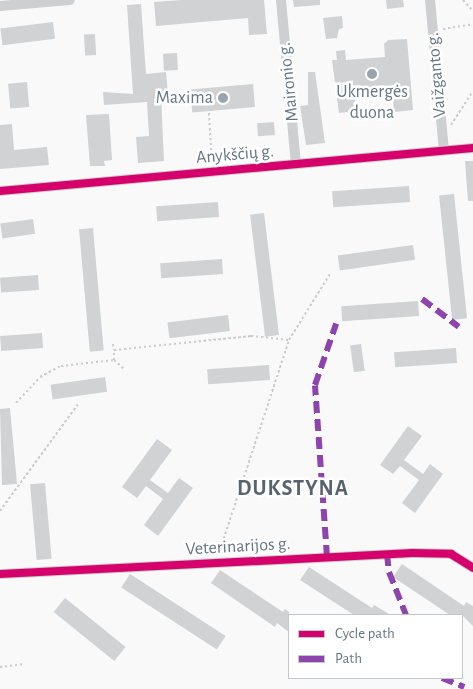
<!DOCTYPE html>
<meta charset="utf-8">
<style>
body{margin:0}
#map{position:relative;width:473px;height:689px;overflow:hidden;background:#f9f9f9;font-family:"Alegreya Sans",sans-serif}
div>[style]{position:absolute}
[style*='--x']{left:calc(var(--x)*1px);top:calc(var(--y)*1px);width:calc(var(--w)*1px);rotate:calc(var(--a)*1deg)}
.building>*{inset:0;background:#d0d2d3;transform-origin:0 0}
.path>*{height:2px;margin-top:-1px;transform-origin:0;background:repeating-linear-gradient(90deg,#cbcccd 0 2.5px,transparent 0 5px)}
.street>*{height:10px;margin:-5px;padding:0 5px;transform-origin:5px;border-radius:5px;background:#cecfd0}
.quiet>*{height:6px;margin-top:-3px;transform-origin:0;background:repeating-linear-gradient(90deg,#8e44ad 0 12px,transparent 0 18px)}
.cycleway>*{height:8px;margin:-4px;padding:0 4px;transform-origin:4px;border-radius:4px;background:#d6006c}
.dots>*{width:14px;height:14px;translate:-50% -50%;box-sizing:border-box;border:2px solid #fff;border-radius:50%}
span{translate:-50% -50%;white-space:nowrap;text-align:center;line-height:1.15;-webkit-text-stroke:5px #fff;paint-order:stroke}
.street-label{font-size:18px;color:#657683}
.poi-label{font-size:18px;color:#657683}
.right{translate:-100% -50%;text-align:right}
.district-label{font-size:22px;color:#57646e;font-weight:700;letter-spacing:1px}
.legend{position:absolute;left:288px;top:614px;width:175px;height:65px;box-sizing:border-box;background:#fff;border:1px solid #c1c8cd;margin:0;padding:6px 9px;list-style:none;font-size:15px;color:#657683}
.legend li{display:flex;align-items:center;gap:10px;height:25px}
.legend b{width:25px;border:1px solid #c1c8cd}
</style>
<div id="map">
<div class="building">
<i style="clip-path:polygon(181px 0,264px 0,267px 34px,249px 35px,248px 18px,156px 26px,154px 2px)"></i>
<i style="clip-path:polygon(293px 0,320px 0,320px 5px,294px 7px)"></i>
<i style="clip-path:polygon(386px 0,403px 0,404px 7px,387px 9px)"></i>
<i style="clip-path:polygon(141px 4px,146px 74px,166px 72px,168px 94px,161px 94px,164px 161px,138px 163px,136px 137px,149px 136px,147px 102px,104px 105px,103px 92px,133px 94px,127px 5px)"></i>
<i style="clip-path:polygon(342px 16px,343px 28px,339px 29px,337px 38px,326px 39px,323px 18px)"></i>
<i style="left:53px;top:22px;width:17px;height:53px;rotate:83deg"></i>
<i style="left:95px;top:34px;width:21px;height:11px;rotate:87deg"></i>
<i style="clip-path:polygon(407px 39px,413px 110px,394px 112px,392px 88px,354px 92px,356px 111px,339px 113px,332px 60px,337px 60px,336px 51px,345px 50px,346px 60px,385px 57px,384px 44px,388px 40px)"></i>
<i style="left:177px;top:53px;width:17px;height:14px;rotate:87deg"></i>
<i style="clip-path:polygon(308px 72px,315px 72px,325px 143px,306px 145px,300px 106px,308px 105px)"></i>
<i style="left:27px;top:82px;width:25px;height:19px;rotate:85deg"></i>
<i style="left:253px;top:84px;width:23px;height:63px;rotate:85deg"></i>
<i style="clip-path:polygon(109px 114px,112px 160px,104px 161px,105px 166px,90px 166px,86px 115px)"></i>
<i style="left:274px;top:122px;width:13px;height:17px;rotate:86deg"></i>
<i style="clip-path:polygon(12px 124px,14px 150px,47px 147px,49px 165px,0 169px,0 125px)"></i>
<i style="clip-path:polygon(465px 161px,473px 161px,473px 201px,468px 201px)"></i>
<i style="left:409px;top:186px;width:16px;height:77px;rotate:86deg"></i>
<i style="left:454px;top:194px;width:125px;height:15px;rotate:84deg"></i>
<i style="left:218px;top:202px;width:15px;height:62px;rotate:86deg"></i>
<i style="left:264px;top:213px;width:123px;height:14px;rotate:83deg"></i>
<i style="left:33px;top:219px;width:15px;height:33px;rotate:82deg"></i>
<i style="left:93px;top:228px;width:123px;height:14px;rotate:85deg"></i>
<i style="left:413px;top:245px;width:15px;height:76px;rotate:82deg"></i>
<i style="left:222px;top:259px;width:15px;height:62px;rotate:86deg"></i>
<i style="left:38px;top:275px;width:15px;height:38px;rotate:86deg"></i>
<i style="left:418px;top:301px;width:15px;height:77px;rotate:86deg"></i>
<i style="left:228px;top:315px;width:16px;height:61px;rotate:83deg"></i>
<i style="left:42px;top:333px;width:15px;height:42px;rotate:86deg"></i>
<i style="left:361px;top:344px;width:27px;height:11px;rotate:82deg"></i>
<i style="left:456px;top:348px;width:15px;height:62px;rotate:86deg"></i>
<i style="left:269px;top:365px;width:15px;height:62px;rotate:86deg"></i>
<i style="left:105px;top:377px;width:15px;height:55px;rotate:82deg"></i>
<i style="clip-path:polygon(10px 408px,17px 484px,2px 485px,0 409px)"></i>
<i style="clip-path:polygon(408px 426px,422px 436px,404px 460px,423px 474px,430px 464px,443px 474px,415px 513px,402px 503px,419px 480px,400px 466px,393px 474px,380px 465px)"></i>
<i style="clip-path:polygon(157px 439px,172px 450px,150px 480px,168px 493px,179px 478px,193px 488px,158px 536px,144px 525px,163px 499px,146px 486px,137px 498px,122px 487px)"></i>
<i style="left:45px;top:483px;width:76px;height:15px;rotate:85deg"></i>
<i style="clip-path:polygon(402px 564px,464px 606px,466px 602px,473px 606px,473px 626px,462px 615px,450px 615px,393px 577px)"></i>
<i style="clip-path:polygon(309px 567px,372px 608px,374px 605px,391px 615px,354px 615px,300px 580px)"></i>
<i style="clip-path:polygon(220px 570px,283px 612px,285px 609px,289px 612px,289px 632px,277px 623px,275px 627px,211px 583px)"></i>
<i style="left:130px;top:574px;width:114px;height:16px;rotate:33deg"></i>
<i style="left:65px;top:598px;width:78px;height:18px;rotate:39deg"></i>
</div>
<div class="path">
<i style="--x:463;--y:0;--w:15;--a:48"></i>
<i style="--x:443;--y:29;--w:30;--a:-9"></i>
<i style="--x:209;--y:113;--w:50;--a:86.6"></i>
<i style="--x:451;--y:125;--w:40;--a:-57.1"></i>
<i style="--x:113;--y:344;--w:6;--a:81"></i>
<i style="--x:114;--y:360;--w:13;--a:42"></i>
<i style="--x:16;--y:403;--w:35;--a:-47"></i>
<i style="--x:40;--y:377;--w:24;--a:-28"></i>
<i style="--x:61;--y:366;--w:53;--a:-6.5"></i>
<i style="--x:114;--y:360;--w:10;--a:-90"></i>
<i style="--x:114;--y:350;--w:138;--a:-5.8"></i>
<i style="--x:251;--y:336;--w:38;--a:6"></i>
<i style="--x:0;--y:511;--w:132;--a:-53.9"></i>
<i style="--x:219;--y:553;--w:224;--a:-71.8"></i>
<i style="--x:289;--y:340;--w:78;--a:-58.2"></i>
<i style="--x:0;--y:667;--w:24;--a:-7"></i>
</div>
<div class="street">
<i style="--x:281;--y:0;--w:165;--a:84.8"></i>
<i style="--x:430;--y:0;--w:151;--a:84.7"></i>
<i style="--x:0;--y:6;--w:70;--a:-4.9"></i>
<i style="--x:0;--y:191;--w:475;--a:-5.2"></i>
<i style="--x:0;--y:574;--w:413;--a:-2.9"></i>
<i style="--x:412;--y:553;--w:39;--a:1"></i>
<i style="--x:451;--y:554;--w:26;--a:32"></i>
</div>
<div class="quiet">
<i style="--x:422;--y:299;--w:46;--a:37.1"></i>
<i style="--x:387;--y:554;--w:18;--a:84"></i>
<i style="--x:389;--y:572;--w:46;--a:68.4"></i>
<i style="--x:327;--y:557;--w:172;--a:-94"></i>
<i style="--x:315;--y:385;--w:65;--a:-71"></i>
<i style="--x:442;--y:678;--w:24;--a:22"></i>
</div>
<div class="cycleway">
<i style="--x:0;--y:191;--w:475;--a:-5.2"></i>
<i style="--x:0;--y:574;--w:413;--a:-2.9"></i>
<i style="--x:412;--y:553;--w:39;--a:1"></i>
<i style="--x:451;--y:554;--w:26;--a:32"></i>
</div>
<div class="dots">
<i style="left:372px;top:74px;background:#99a4ac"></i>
<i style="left:223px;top:98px;background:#99a4ac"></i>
</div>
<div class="street-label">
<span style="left:437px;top:75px;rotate:-95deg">Vaižganto g.</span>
<span style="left:289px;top:82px;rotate:-96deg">Maironio g.</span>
<span style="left:235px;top:155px;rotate:-5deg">Anykščių g.</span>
<span style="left:238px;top:547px;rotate:-3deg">Veterinarijos g.</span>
</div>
<div class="poi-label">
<span style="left:372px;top:103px">Ukmergės<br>duona</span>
<span class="right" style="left:213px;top:98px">Maxima</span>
</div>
<div class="district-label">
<span style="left:293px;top:489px">DUKSTYNA</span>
</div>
<ul class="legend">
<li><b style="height:6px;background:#d6006c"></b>Cycle path</li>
<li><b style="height:6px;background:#8e44ad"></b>Path</li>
</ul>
</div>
